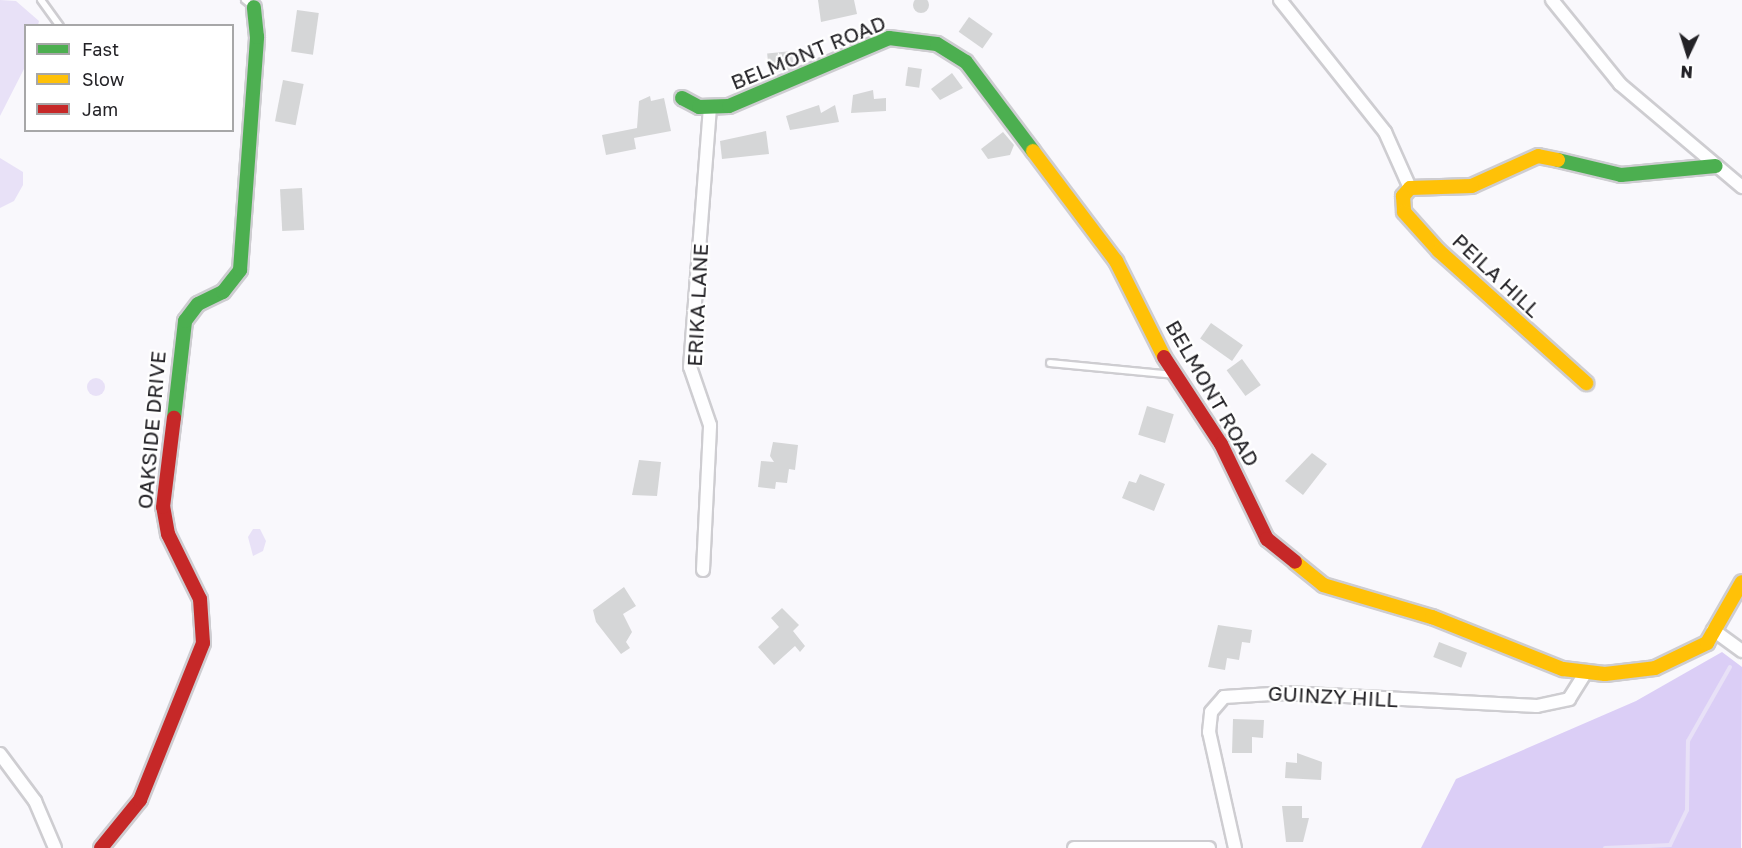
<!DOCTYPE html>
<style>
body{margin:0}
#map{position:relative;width:1742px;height:848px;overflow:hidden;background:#f9f8fc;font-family:"Golos Text",sans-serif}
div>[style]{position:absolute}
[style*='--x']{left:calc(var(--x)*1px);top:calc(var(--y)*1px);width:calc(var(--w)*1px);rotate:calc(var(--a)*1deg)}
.forest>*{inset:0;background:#dbcef6}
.water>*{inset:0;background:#e8e1f7}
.round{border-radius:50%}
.stream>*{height:4px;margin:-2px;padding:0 2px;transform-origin:2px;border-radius:2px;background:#e8e1f7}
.building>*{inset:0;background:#d5d6d7;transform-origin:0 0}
.roads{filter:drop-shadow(2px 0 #cecdd1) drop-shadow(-2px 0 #cecdd1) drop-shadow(0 2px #cecdd1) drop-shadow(0 -2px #cecdd1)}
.lane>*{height:6px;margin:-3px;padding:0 3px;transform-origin:3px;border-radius:3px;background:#fefeff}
.street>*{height:12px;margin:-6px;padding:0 6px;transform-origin:6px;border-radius:6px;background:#fefeff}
.fast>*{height:14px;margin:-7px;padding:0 7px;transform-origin:7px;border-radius:7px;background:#4caf50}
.slow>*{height:14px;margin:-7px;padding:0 7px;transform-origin:7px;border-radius:7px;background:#ffc107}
.jam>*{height:14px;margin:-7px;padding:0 7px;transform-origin:7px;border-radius:7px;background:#c62828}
span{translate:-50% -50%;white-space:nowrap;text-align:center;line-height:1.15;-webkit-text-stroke:4.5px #fff;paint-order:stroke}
.street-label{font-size:21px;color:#232226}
.legend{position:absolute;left:24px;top:24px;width:210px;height:108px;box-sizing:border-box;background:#fff;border:2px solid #a7a7a8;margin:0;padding:8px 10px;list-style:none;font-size:18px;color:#232226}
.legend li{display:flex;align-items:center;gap:12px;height:30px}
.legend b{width:30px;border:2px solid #a7a7a8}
.north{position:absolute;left:1658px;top:24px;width:60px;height:60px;-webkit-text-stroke:4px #fff;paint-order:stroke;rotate:184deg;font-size:16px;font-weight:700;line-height:24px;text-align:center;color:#232226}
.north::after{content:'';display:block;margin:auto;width:21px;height:27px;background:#232226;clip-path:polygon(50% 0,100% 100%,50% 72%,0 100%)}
</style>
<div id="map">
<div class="forest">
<i style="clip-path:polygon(1722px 652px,1742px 667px,1741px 848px,1421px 848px,1456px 779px,1636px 701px)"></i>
</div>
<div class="water">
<i style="clip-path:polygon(0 0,16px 1px,39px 21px,38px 25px,26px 26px,25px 67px,0 116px)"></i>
<i style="clip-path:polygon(0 158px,23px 172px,23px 185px,14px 201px,0 208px)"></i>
<i class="round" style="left:87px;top:378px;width:18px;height:18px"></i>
<i style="clip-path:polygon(253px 529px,260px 529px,266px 541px,263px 551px,253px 556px,248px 537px)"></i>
</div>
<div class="stream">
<i style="--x:1605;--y:848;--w:65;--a:-2.6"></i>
<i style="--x:1670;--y:845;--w:39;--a:-64"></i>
<i style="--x:1687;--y:810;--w:69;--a:-89.2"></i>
<i style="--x:1688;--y:741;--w:85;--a:-60.4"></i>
</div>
<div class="building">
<i class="round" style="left:913px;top:-3px;width:16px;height:16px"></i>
<i style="clip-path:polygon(818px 0,854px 0,857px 14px,821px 22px)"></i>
<i style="left:297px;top:10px;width:22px;height:42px;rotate:8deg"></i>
<i style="left:969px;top:17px;width:29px;height:18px;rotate:35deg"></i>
<i style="left:792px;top:51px;width:19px;height:25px;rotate:84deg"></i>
<i style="left:908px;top:67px;width:14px;height:19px;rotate:8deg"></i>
<i style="clip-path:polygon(952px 73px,963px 88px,940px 100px,931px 89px)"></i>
<i style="left:283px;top:80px;width:21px;height:42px;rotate:11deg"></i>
<i style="clip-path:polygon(873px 90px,874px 99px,886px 98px,886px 111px,851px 113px,853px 95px)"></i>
<i style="clip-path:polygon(650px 96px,651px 101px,664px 98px,671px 131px,634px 138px,636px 149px,606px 155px,602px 135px,637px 128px,639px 101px)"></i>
<i style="clip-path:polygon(819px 105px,821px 113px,835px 105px,839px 122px,790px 130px,786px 116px)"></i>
<i style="clip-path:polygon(766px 131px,769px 154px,722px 159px,720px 141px)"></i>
<i style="clip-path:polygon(1003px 132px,1014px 145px,1010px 155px,988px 159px,981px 149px)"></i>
<i style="left:302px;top:188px;width:42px;height:22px;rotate:87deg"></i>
<i style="left:1211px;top:323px;width:39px;height:19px;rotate:35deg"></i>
<i style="left:1242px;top:359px;width:32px;height:19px;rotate:54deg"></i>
<i style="left:1147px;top:406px;width:28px;height:30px;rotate:17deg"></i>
<i style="clip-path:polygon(773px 442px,798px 445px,795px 470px,789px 469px,787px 483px,776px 482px,775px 489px,758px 487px,761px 461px,774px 462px,770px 456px)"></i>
<i style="clip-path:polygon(1312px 453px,1327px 464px,1303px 495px,1285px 481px)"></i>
<i style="clip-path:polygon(639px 460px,661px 462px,657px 496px,632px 495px)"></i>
<i style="clip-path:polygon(1140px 474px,1165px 484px,1154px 511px,1122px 498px,1129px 481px,1136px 483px)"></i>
<i style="clip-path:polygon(624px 587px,636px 606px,623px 614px,632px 632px,626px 642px,630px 648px,621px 654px,596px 622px,593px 610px)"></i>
<i style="clip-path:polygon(782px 608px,799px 625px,793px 631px,805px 646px,800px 652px,795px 646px,774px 665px,758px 647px,779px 627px,771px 618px)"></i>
<i style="clip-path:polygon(1218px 625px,1252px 630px,1250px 643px,1242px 642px,1239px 660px,1227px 658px,1225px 670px,1208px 667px)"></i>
<i style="left:1439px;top:642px;width:30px;height:16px;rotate:21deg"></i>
<i style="clip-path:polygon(1233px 719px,1264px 720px,1263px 738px,1252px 737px,1252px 753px,1232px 753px)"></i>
<i style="clip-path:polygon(1297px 753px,1322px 762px,1321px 780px,1285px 778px,1286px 762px,1297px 763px)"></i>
<i style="clip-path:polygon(1282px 806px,1302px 806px,1302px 818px,1309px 818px,1303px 842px,1286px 842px)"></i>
</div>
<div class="roads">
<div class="lane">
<i style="--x:41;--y:0;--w:32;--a:54"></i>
<i style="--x:245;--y:0;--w:11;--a:38"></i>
<i style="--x:1050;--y:363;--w:126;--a:5.5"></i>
</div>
<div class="street">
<i style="--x:1280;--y:0;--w:169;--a:51.5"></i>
<i style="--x:1385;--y:132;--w:61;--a:65.9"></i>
<i style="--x:1552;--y:0;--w:108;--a:51"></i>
<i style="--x:1620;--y:84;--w:160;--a:40.2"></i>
<i style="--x:703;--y:570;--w:145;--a:-87.2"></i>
<i style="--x:710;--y:425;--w:61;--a:-109"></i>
<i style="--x:690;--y:367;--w:259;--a:-85.6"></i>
<i style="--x:1713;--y:630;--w:36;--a:36"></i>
<i style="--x:0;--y:754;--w:59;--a:53.3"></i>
<i style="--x:35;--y:801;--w:51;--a:66.9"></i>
<i style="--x:1074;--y:848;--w:135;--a:0"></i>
<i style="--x:1235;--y:848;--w:119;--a:-102.6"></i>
<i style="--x:1209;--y:732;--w:20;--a:-84"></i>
<i style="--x:1211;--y:712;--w:20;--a:-49"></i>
<i style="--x:1224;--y:697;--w:63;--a:-3.6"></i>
<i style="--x:1287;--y:693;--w:250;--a:3"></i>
<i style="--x:1537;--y:706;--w:33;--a:-12"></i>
<i style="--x:1569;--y:699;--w:31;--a:-58"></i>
</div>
<div class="fast">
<i style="--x:682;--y:98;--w:19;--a:28"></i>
<i style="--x:699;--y:107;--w:30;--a:-2"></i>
<i style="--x:729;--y:106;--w:174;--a:-23"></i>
<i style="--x:889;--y:38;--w:48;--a:7.1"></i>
<i style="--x:937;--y:44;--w:34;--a:32"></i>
<i style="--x:966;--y:62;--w:111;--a:53"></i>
<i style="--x:1558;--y:160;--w:65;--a:13.4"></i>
<i style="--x:1621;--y:175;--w:95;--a:-5.4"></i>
<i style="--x:174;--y:418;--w:98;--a:-83.5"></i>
<i style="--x:185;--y:321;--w:21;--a:-53"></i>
<i style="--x:198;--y:304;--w:28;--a:-26"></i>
<i style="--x:223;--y:292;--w:28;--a:-52"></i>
<i style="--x:240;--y:270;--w:234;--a:-85.8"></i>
<i style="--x:257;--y:37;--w:30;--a:-96"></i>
</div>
<div class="slow">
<i style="--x:1033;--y:151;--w:138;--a:53"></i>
<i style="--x:1116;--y:261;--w:107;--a:63.4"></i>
<i style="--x:1558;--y:160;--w:20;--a:-169"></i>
<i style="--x:1538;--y:156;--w:72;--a:155.6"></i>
<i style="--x:1472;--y:186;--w:62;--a:178.2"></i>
<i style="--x:1410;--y:188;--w:11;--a:131"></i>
<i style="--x:1403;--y:196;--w:16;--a:86"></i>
<i style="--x:1404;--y:212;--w:52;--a:48.1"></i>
<i style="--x:1439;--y:251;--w:198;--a:41.9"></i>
<i style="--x:1295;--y:562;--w:36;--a:39"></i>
<i style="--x:1323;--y:585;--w:114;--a:16.4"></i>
<i style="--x:1432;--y:617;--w:141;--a:21.7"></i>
<i style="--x:1563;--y:669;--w:42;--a:6.8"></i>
<i style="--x:1605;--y:674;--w:50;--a:-6.8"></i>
<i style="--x:1655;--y:668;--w:58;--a:-25.7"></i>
<i style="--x:1707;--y:643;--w:70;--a:-60.2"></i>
</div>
<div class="jam">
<i style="--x:1164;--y:357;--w:104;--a:56.8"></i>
<i style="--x:1221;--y:444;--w:106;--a:64.2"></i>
<i style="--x:1267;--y:539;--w:36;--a:39"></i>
<i style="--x:101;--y:848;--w:62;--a:-50.9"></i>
<i style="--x:140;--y:800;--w:169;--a:-68.1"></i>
<i style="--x:203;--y:643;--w:44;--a:-93.9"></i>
<i style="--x:200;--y:599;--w:72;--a:-116.2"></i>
<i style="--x:168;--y:534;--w:27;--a:-100"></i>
<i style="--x:163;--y:507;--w:90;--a:-83"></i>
</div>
</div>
<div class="street-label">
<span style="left:808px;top:52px;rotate:-22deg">BELMONT ROAD</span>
<span style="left:1497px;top:275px;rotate:43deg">PEILA HILL</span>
<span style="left:697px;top:305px;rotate:-87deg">ERIKA LANE</span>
<span style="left:1213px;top:393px;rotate:60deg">BELMONT ROAD</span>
<span style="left:151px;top:430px;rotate:-85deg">OAKSIDE DRIVE</span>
<span style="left:1333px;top:696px;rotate:3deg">GUINZY HILL</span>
</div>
<ul class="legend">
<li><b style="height:8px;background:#4caf50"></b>Fast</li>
<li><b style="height:8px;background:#ffc107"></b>Slow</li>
<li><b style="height:8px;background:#c62828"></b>Jam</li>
</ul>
<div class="north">N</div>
</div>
